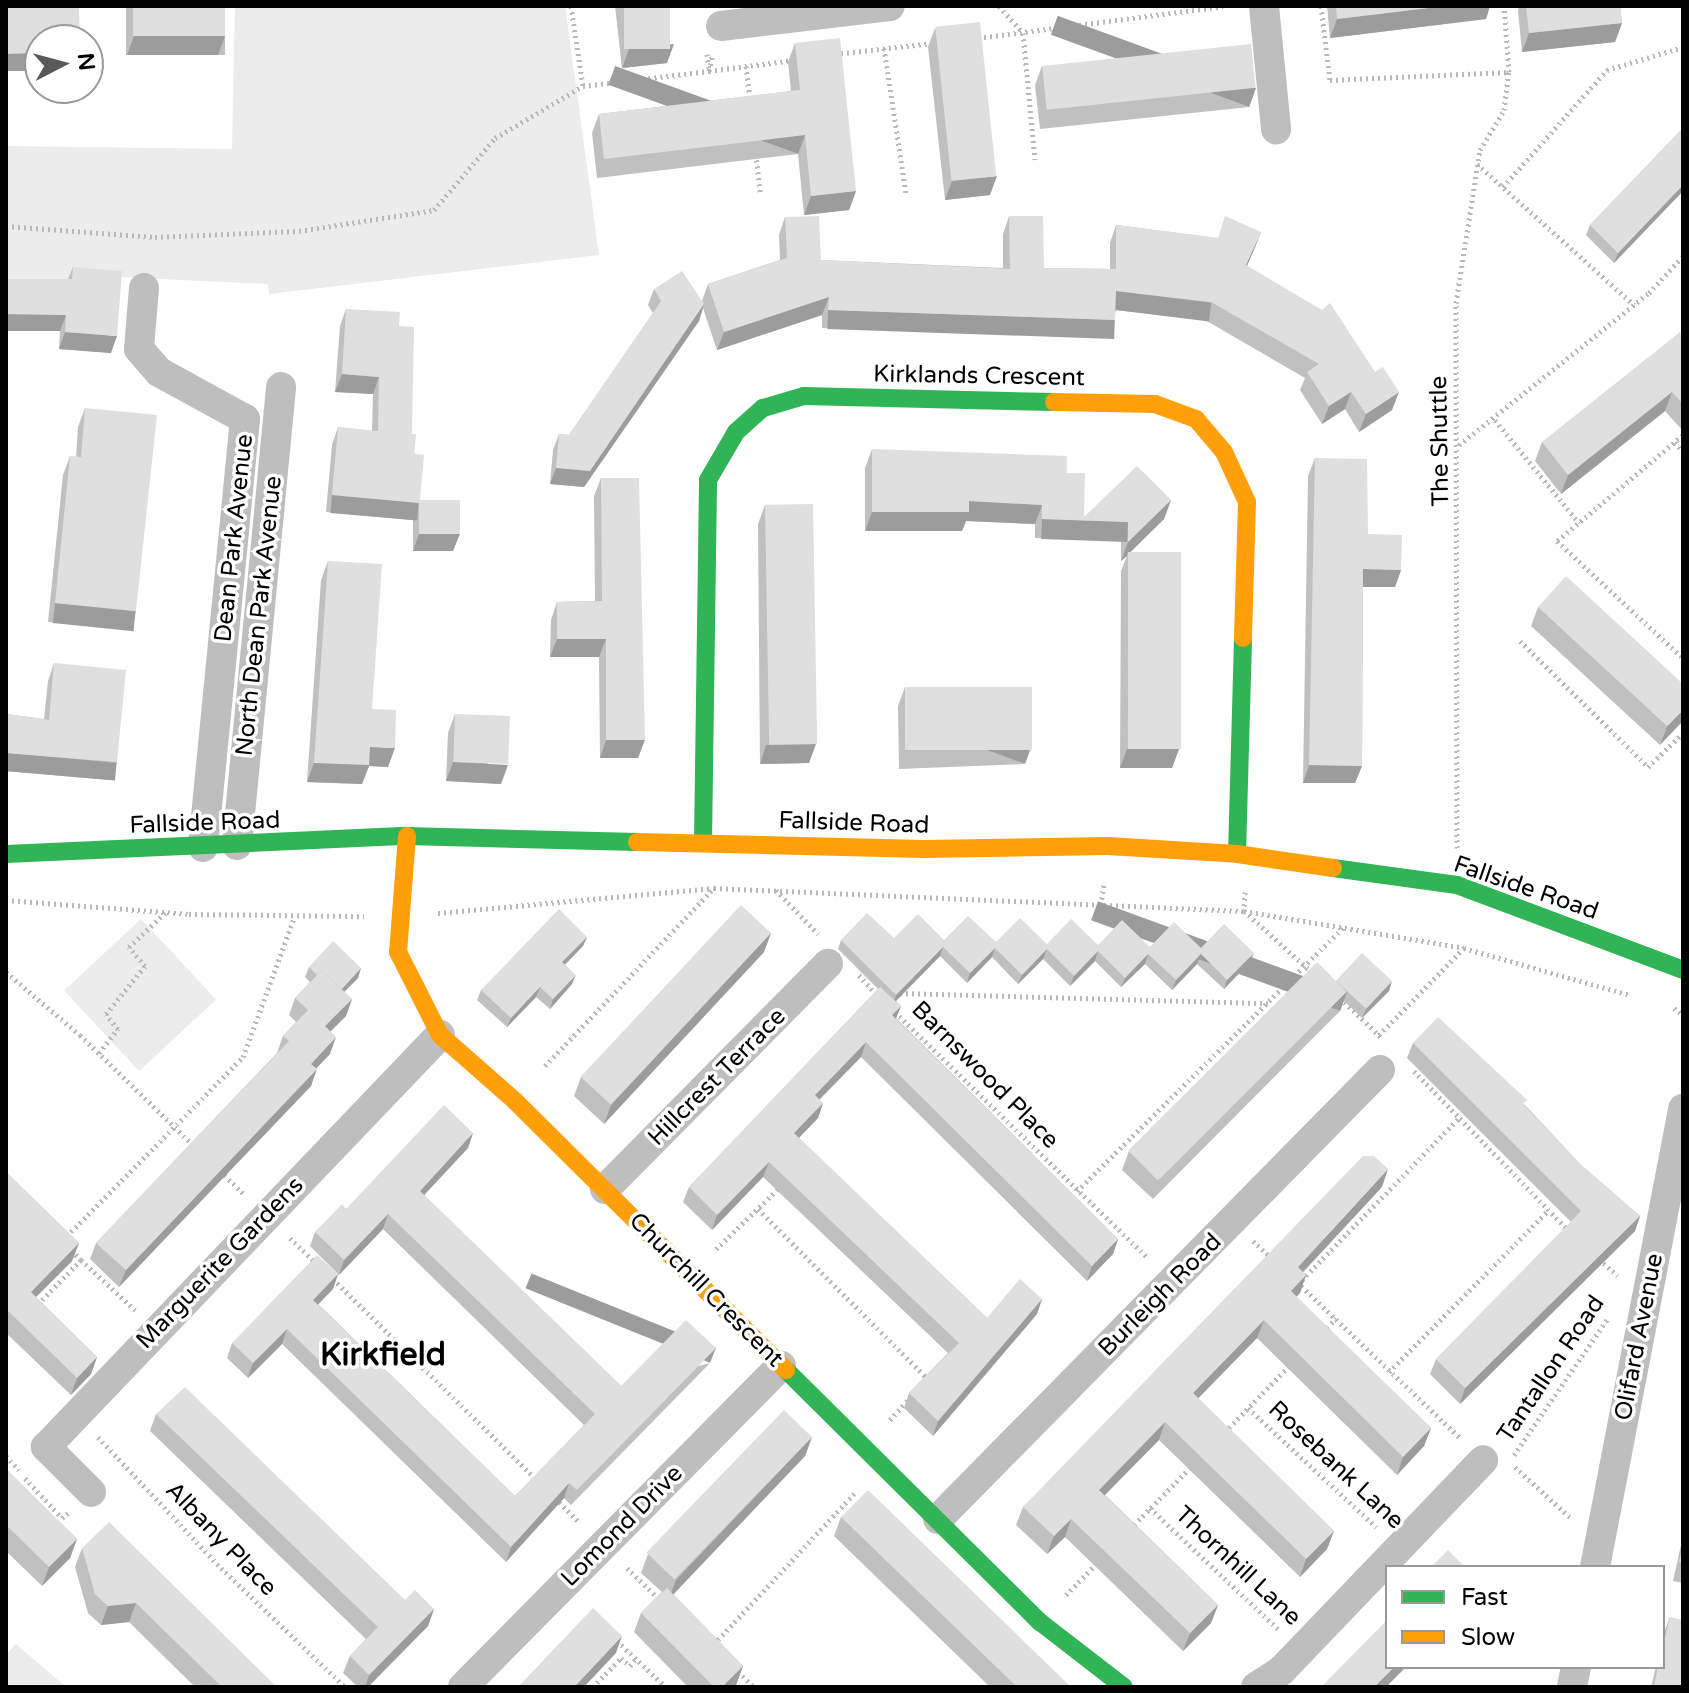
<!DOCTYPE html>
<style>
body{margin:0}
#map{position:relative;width:1689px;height:1693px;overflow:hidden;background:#fff;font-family:"Varela Round",sans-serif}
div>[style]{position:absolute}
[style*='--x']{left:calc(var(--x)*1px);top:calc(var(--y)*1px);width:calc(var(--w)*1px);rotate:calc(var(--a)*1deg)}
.green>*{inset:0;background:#ececec;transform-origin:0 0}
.path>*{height:5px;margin-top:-2.5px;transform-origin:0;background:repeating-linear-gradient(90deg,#b9b9b9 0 2px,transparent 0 6px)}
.street>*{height:30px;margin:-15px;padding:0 15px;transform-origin:15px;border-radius:15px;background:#bebebe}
.fast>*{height:18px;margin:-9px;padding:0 9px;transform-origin:9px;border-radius:9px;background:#30b455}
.slow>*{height:18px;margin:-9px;padding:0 9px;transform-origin:9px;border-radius:9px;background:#ff9f0a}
.wall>*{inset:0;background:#c0c0c0;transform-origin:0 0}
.shaded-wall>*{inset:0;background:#9c9c9c;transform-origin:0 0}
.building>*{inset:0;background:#dfdfdf;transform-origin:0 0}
span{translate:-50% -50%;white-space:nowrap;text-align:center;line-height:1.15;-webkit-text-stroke:7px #fff;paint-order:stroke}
.street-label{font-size:24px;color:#000}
.district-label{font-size:32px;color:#000;font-weight:700}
.frame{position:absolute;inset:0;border:8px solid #000;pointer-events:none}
.legend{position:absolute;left:1385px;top:1565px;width:280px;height:104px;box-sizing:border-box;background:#fff;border:2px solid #999;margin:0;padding:10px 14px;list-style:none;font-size:24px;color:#000}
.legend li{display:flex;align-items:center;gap:16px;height:40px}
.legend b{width:40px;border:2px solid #999}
.north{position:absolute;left:24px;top:24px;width:80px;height:80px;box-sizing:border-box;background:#fff;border:2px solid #999;border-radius:50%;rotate:84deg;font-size:22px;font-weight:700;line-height:32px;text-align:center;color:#000}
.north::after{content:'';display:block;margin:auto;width:28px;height:36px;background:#595959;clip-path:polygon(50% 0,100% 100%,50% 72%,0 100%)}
</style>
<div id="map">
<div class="green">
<i style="clip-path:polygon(235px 6px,565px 6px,599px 255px,269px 294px,268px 284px,97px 276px,6px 285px,6px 146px,232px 149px)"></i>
<i style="left:141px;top:919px;width:110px;height:105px;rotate:47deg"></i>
<i style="clip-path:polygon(16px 1644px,66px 1687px,6px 1687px,6px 1655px)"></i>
</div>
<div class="path">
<i style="--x:571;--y:6;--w:81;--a:81.5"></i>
<i style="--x:999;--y:6;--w:36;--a:48"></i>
<i style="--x:1023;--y:33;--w:127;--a:84.6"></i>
<i style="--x:1321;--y:6;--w:75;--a:83.1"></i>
<i style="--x:1330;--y:80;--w:179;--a:-2.6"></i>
<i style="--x:978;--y:38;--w:247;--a:-7.4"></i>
<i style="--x:884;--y:48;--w:148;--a:81.4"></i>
<i style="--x:707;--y:54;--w:17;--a:83"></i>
<i style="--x:709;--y:71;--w:86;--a:-7.4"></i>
<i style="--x:835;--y:54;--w:99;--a:-6.4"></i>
<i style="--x:746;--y:66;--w:34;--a:83"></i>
<i style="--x:756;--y:154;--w:39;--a:84"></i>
<i style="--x:1477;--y:164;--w:211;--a:41.9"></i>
<i style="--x:1503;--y:187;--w:157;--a:-48.4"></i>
<i style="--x:1607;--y:70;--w:79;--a:-16.8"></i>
<i style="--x:6;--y:226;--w:149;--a:4.2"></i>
<i style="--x:155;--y:237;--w:144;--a:-2.4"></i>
<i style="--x:299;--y:231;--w:137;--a:-8.8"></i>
<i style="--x:434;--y:210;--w:94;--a:-49.7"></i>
<i style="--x:495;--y:138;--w:102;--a:-30.6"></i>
<i style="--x:583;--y:86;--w:127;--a:-6.8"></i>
<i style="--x:709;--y:71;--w:17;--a:-77"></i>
<i style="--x:1495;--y:420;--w:133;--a:50.8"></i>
<i style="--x:1683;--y:435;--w:165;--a:139.9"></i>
<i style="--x:1557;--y:541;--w:172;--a:42.9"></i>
<i style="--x:1675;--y:442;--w:13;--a:51"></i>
<i style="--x:1459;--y:445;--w:243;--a:-38.7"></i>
<i style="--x:1649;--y:293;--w:50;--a:-47.4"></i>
<i style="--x:1520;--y:641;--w:180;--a:44.5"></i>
<i style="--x:1648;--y:767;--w:49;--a:-44.2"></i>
<i style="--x:1457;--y:848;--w:545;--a:-90.11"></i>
<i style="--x:1456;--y:303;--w:155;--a:-81.1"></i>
<i style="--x:1480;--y:150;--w:47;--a:-59"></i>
<i style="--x:1504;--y:110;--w:38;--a:-83"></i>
<i style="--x:1509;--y:72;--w:66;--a:-94.3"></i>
<i style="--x:776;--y:890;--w:61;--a:46.3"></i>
<i style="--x:1245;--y:892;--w:19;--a:93"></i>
<i style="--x:1244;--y:911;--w:91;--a:41.9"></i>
<i style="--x:6;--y:900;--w:184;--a:4.4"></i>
<i style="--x:189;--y:914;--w:175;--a:0.7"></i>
<i style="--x:1101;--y:905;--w:22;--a:-82"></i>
<i style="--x:438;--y:913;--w:277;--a:-5.2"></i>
<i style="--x:714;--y:888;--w:530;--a:2.48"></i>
<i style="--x:1244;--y:911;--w:223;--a:9.5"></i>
<i style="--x:6;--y:972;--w:97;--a:40.4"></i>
<i style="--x:80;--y:1035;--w:162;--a:44.2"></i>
<i style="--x:859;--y:975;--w:30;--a:48"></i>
<i style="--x:900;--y:993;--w:368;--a:1.6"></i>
<i style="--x:1340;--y:998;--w:58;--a:43.6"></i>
<i style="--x:1674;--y:1008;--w:11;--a:38"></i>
<i style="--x:895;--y:1012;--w:354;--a:44.2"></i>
<i style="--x:1379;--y:1035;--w:122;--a:-45.7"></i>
<i style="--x:1464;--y:948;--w:173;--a:15.8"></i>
<i style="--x:99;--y:1053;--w:31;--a:-52"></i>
<i style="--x:118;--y:1029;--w:19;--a:-129"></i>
<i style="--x:106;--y:1014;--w:62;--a:-50.9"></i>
<i style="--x:145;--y:966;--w:25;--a:-130"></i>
<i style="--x:129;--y:947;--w:50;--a:-43.4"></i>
<i style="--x:545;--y:1066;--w:245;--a:-46.5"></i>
<i style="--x:1414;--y:1071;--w:221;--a:45.9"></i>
<i style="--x:220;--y:1171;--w:35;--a:44"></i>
<i style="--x:1077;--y:1191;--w:374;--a:-44.7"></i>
<i style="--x:758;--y:1209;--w:240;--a:45"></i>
<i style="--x:67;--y:1236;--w:251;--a:-45.5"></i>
<i style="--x:243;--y:1057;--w:150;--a:-69.8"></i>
<i style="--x:290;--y:1238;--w:37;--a:44"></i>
<i style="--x:1253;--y:1241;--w:26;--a:43"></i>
<i style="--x:716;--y:1249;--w:91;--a:-44.1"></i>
<i style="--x:1599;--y:1259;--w:25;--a:42"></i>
<i style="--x:81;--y:1260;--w:74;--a:42.8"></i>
<i style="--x:333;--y:1279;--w:286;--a:44.6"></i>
<i style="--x:1302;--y:1280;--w:226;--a:-45.9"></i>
<i style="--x:1297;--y:1282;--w:226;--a:43.7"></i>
<i style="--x:38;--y:1304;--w:62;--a:-45.7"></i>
<i style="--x:81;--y:1260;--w:11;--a:-135"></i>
<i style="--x:1323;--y:1332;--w:19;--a:-47"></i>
<i style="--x:1389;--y:1372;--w:226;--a:-45.4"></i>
<i style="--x:1248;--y:1408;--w:175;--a:42.9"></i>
<i style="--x:890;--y:1420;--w:30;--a:-48"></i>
<i style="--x:1225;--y:1432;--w:93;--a:-45.9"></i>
<i style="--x:98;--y:1437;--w:180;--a:46.8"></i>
<i style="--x:221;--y:1568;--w:172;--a:43.8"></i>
<i style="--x:1514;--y:1455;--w:166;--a:-55.5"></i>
<i style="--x:6;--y:1456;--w:19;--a:47"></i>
<i style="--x:1515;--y:1467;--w:77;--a:42.4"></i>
<i style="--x:25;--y:1478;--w:54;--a:47.2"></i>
<i style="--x:62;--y:1518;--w:8;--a:-40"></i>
<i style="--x:555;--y:1498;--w:34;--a:45"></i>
<i style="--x:1150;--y:1508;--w:176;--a:43.4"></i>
<i style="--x:1130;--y:1529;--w:90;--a:-45.5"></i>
<i style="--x:627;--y:1568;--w:46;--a:44.1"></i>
<i style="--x:1066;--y:1595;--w:46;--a:-45.9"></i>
<i style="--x:617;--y:1641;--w:67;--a:43.2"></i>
<i style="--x:714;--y:1644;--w:207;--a:-47"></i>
<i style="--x:738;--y:1672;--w:22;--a:43"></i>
<i style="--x:593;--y:1687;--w:40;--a:-46"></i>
<i style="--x:621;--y:1658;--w:12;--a:42"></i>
<i style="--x:630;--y:1666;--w:9;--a:-49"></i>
</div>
<div class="street">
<i style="--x:1264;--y:6;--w:124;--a:84.4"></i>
<i style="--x:721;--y:26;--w:170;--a:-6.7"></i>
<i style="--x:144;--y:288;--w:61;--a:94.7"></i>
<i style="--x:139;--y:349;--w:30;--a:49"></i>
<i style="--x:159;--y:372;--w:98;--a:28.7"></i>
<i style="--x:245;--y:419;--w:430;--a:95.6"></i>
<i style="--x:237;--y:845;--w:460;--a:-84.5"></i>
<i style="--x:605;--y:1189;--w:317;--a:-45.3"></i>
<i style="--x:91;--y:1492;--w:64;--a:-135"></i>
<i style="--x:46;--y:1447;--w:570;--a:-46.28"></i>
<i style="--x:938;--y:1519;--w:630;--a:-45.45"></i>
<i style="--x:1595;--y:1567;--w:467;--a:-79.1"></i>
<i style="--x:463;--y:1687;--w:452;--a:-45.3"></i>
<i style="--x:1256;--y:1687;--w:30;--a:-33"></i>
<i style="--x:1281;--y:1671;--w:292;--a:-46.2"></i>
<i style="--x:1572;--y:1687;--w:20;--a:-79"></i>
</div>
<div class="fast">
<i style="--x:703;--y:842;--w:362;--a:-89.2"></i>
<i style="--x:708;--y:480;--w:56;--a:-59.7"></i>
<i style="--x:736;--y:432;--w:36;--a:-42"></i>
<i style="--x:763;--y:408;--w:43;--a:-16.3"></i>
<i style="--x:804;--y:396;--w:250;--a:1.4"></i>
<i style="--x:6;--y:854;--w:401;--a:-2.6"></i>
<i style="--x:407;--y:836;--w:230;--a:1.5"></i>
<i style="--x:1237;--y:854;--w:216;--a:-88.4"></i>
<i style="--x:1333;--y:868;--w:125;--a:7.8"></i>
<i style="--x:1457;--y:885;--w:241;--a:20.6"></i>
<i style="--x:786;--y:1370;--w:358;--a:44.8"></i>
<i style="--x:1040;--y:1622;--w:106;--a:37.7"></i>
</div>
<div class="slow">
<i style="--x:1054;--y:402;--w:101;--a:1.1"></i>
<i style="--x:1155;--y:404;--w:44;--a:20.1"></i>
<i style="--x:1196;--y:419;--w:43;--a:49.7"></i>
<i style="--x:1224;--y:452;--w:55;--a:65.3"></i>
<i style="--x:1247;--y:502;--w:136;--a:91.7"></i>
<i style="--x:407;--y:836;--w:116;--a:94.4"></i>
<i style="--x:398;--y:952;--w:93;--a:63.2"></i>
<i style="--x:440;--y:1035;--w:100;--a:41.3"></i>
<i style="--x:515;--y:1101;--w:382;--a:44.8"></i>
<i style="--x:637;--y:842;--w:286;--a:1.4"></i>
<i style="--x:923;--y:849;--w:185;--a:-0.9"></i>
<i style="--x:1108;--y:846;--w:129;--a:3.5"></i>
<i style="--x:1237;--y:854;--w:97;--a:8.3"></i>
</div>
<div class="wall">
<i style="left:126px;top:6px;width:99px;height:49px"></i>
<i style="clip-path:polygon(615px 6px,670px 6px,667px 63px,622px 68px)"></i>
<i style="clip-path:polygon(1327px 6px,1490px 6px,1486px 19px,1330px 38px)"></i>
<i style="clip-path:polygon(1519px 6px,1620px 6px,1622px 23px,1615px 42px,1522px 52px,1518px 11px)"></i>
<i style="clip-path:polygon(935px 28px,990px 195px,945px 200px,928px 47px)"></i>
<i style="clip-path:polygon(795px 43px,856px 191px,849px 210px,804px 215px,798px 154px,597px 178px,592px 133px,599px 114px,791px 91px,788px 62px)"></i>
<i style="clip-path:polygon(1042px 66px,1256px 88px,1249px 107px,1040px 129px,1035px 85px)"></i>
<i style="clip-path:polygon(1683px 128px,1683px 191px,1614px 263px,1586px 235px,1590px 225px)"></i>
<i style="clip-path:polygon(1009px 216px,1044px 268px,1110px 269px,1110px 243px,1116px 225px,1217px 238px,1261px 232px,1247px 266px,1392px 410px,1359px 432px,1345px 409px,1322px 424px,1300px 390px,1305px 378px,1205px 320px,1116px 310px,1109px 338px,822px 328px,822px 315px,717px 350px,703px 308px,699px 321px,584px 487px,550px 484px,553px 450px,559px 434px,569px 435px,653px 313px,648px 305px,654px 289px,702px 301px,708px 284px,780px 260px,779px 235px,785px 217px,821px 260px,1003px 268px,1003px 234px)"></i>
<i style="clip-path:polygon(73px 267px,111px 353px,59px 349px,60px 331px,6px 331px,6px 279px,68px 279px)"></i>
<i style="clip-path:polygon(346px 309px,399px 326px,420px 500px,453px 551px,413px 551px,413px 520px,326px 512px,332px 445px,338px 427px,372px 431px,373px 394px,335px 392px,340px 326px)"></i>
<i style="clip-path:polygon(1683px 337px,1683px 431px,1665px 411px,1561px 494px,1535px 461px,1542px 442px)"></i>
<i style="clip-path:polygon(85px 408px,136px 611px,130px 630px,48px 622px,63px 475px,70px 456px,76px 457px,78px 427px)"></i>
<i style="clip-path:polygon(872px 449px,1067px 473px,1084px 517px,1171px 500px,1164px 519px,1131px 552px,1179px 749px,1172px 768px,1120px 768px,1121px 571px,1127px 556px,1121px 561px,1121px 541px,1035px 538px,1035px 524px,966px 521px,962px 531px,865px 531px,865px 468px)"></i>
<i style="clip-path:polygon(1315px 458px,1368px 534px,1401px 570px,1395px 587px,1363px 587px,1362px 766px,1355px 783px,1303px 783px,1308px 476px)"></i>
<i style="clip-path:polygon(601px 478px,638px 758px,600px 758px,599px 657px,550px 657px,551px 620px,557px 602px,595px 601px,594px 496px)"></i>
<i style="clip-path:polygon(765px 505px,809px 763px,760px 764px,758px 524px)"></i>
<i style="clip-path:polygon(328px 561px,388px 767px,369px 766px,362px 784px,307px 782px,321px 580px)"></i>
<i style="clip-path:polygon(1538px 607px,1683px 684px,1660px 745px,1531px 626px)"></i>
<i style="clip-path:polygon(54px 663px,117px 762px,111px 780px,6px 771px,6px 714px,44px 719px,48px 681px)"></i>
<i style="clip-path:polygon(905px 687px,1025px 764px,899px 769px,898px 706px)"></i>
<i style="clip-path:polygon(455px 714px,501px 784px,446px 781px,448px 733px)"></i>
<i style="clip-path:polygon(771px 933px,764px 952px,604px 1124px,574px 1096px,581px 1077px)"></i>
<i style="clip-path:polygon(587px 937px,583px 946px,565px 965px,572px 984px,550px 1009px,536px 997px,507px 1027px,477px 1000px,481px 990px)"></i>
<i style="clip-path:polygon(894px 938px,1047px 944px,1201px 948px,1250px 962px,1224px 989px,1197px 964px,1172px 990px,1145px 964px,1121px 987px,1095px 961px,1070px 986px,1043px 959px,1018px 984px,992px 957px,967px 983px,940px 956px,896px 1001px,901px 1006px,896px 1018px,1118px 1239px,1113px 1254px,1087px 1281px,861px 1057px,819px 1100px,823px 1103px,818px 1118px,799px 1138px,987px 1318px,1042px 1299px,1037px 1314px,933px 1436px,904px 1408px,909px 1393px,948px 1353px,763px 1177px,712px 1230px,683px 1202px,689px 1187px,878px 989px,838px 949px,841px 940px)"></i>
<i style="clip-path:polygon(309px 967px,361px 968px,358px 978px,344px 992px,352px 999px,346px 1016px,330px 1031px,330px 1054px,316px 1068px,311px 1086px,119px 1287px,90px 1259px,96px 1243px,277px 1053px,283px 1036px,296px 1022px,289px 1015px,295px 998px,310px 982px,305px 977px)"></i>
<i style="clip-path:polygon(1336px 981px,1389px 991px,1362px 1018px,1344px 1001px,1340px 1011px,1153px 1199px,1122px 1170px,1129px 1151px)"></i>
<i style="clip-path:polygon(1413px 1043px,1525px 1105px,1580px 1164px,1640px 1216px,1635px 1231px,1460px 1404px,1430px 1374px,1436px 1359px,1571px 1222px,1407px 1058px)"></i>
<i style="clip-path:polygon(473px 1133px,468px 1148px,424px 1195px,621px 1386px,710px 1363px,571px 1505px,564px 1498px,506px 1562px,282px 1344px,248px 1378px,227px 1358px,232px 1343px,338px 1274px,333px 1289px,318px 1304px,515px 1496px,584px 1425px,383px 1229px,339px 1275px,310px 1246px,315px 1232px,346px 1209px)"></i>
<i style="clip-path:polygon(6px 1172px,79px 1243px,72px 1261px,36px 1297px,97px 1357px,91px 1374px,71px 1395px,6px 1333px)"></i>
<i style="clip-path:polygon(1382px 1187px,1303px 1272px,1306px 1275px,1300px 1293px,1296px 1297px,1431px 1428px,1424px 1446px,1397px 1475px,1257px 1338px,1198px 1398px,1334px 1531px,1327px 1549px,1300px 1577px,1159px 1440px,1105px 1495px,1218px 1605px,1211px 1623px,1183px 1651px,1065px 1537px,1047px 1554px,1016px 1525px,1023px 1507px)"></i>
<i style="clip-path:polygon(156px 1414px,405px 1600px,434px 1609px,428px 1626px,368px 1687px,358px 1687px,343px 1673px,350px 1656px,366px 1639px,150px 1431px)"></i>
<i style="clip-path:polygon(812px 1437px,805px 1456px,673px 1594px,743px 1666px,736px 1685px,734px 1687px,688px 1687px,634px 1632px,641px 1613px,662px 1592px,641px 1573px,648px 1554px)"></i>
<i style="clip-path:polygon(6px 1469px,77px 1539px,70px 1558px,42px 1586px,6px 1551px)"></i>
<i style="clip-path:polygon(841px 1517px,1071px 1687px,990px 1687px,834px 1536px)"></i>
<i style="clip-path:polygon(1683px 1536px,1683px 1583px,1673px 1581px)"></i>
<i style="clip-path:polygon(82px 1548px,277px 1687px,195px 1687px,129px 1622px,101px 1625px,88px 1613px,75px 1567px)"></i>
<i style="clip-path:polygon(1670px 1617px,1683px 1687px,1651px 1687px,1656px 1667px,1663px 1667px,1663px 1635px)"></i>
</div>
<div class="shaded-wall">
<i style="clip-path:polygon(1445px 6px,1490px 6px,1486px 19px,1330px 38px,1337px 19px)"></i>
<i style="clip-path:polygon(1622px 23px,1615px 42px,1522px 52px,1529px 33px)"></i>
<i style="clip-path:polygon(134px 36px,225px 36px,218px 55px,127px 55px)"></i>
<i style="clip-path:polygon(674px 44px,667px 63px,622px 68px,629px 49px)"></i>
<i style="left:40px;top:53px;width:18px;height:34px;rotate:90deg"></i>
<i style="left:1256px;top:88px;width:20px;height:211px;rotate:110deg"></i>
<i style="left:805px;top:135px;width:20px;height:202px;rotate:110deg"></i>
<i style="clip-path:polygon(997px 176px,990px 195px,945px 200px,952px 181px)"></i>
<i style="clip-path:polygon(1683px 185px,1683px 191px,1614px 263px,1618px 253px)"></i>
<i style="clip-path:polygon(856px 191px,849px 210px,804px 215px,811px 196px)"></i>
<i style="clip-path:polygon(1261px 232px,1254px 250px,1239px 283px,1246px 265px)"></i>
<i style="left:1116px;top:291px;width:96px;height:19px;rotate:7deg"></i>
<i style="clip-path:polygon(829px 297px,822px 315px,717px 350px,724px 332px)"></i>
<i style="clip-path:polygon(704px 304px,699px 321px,584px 487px,550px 484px,556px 468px)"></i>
<i style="left:828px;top:310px;width:287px;height:19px;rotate:2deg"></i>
<i style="clip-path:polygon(6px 314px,66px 315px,60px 331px,6px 331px)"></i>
<i style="clip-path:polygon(65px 332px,117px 336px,111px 353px,59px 349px)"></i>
<i style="clip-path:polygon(342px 374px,379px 377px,373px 394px,335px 392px)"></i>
<i style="clip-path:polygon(1351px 392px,1345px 409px,1322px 424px,1329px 406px)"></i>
<i style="clip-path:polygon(1399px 392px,1392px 410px,1359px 432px,1366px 414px)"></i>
<i style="clip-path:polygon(1672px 392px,1665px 411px,1561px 494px,1568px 475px)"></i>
<i style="left:332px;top:495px;width:87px;height:18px;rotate:5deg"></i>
<i style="clip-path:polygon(1171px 500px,1164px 519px,1128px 554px,1128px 552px,1127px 556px,1121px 561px,1128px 542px)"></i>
<i style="clip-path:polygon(969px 501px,1042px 505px,1035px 524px,966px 521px,962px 531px,865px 531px,872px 512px)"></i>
<i style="left:1042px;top:519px;width:86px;height:20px;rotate:2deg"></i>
<i style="clip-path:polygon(419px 534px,460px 534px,453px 551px,413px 551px)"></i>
<i style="clip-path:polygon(1363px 569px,1401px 570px,1395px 587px,1357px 587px)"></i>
<i style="left:55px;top:603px;width:81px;height:20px;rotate:6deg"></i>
<i style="clip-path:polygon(557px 639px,606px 639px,599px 657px,550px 657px)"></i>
<i style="clip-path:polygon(1683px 710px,1683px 721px,1660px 745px,1667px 726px)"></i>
<i style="clip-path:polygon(606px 740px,645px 740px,638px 758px,600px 758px)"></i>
<i style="clip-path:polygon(816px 744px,809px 763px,760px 764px,766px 745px)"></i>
<i style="left:1032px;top:745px;width:20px;height:126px;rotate:110deg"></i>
<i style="clip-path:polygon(370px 747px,395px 748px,388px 767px,369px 766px,362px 784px,307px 782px,314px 763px)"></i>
<i style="clip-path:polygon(1127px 749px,1179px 749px,1172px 768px,1120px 768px)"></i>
<i style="left:6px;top:753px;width:111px;height:18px;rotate:5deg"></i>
<i style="clip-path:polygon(453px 762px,508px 765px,501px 784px,446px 781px)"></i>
<i style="clip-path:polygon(1309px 765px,1362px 766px,1355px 783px,1303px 783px)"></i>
<i style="clip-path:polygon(771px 933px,764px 952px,604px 1124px,611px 1105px)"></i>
<i style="clip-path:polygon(587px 937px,583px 946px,558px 971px,562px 962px)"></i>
<i style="clip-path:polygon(943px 947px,940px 956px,893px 1004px,896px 995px)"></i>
<i style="clip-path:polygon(995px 948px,992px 957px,967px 983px,970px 973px)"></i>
<i style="clip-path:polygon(1047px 949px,1043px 959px,1018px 984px,1022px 975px)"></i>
<i style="clip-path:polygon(1098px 951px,1095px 961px,1070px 986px,1074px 976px)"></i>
<i style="clip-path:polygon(1254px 953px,1250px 962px,1224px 989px,1227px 980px)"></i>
<i style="clip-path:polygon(1148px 954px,1145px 964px,1121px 987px,1125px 978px)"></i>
<i style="clip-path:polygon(1201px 954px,1197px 964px,1172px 990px,1176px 980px)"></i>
<i style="clip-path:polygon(361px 968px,358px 978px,333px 1003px,337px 994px)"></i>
<i style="clip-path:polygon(576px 975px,572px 984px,550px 1009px,553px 999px)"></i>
<i style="clip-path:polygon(1392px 981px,1389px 991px,1362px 1018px,1366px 1009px)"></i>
<i style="clip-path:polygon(540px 987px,536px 997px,507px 1027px,511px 1018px)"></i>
<i style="left:1347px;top:992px;width:20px;height:265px;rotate:110deg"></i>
<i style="clip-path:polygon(352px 999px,346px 1016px,319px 1043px,325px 1026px)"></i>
<i style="clip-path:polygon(901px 1006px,895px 1021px,892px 1015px)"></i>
<i style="clip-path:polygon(336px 1037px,330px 1054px,305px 1080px,311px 1064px)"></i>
<i style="clip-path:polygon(866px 1042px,861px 1057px,809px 1110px,815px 1095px)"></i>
<i style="clip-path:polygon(317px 1069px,311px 1086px,119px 1287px,126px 1270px)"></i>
<i style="clip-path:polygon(823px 1103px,818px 1118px,789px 1148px,794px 1133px)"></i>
<i style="clip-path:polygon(473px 1133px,468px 1148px,414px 1206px,420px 1191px)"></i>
<i style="clip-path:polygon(769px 1162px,763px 1177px,712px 1230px,717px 1215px)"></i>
<i style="clip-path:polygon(1388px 1169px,1382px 1187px,1291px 1285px,1298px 1267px)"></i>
<i style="clip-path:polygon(388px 1214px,383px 1229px,339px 1275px,344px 1260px)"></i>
<i style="clip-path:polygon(1640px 1216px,1635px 1231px,1460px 1404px,1465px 1388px)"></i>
<i style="clip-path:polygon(1118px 1239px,1113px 1254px,1087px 1281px,1092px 1266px)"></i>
<i style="clip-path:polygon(79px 1243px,72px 1261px,24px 1309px,31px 1292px)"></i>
<i style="clip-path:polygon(338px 1274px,333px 1289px,308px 1315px,313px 1300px)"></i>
<i style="clip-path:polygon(1306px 1275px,1300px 1293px,1284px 1309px,1291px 1291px)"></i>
<i style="clip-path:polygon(1042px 1299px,1037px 1314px,933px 1436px,938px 1421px)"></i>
<i style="clip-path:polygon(1264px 1320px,1257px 1338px,1186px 1411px,1193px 1393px)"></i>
<i style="clip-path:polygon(287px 1329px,282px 1344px,248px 1378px,253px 1363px)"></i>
<i style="left:716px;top:1348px;width:16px;height:199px;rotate:112deg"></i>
<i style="clip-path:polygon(97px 1357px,91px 1374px,71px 1395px,77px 1378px)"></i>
<i style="clip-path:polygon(1165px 1422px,1159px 1440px,1092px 1508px,1099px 1490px)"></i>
<i style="clip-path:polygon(1431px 1428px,1424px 1446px,1397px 1475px,1403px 1457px)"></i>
<i style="clip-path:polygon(812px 1437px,805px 1456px,669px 1599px,676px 1580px)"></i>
<i style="clip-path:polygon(569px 1483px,564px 1498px,506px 1562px,511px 1547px)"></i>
<i style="clip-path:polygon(1071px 1519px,1065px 1537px,1047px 1554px,1054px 1536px)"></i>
<i style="clip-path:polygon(1334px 1531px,1327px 1549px,1300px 1577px,1306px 1559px)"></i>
<i style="clip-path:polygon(77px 1539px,70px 1558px,42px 1586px,49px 1567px)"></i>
<i style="clip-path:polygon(136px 1603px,129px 1622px,101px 1625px,108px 1606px)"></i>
<i style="clip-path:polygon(1218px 1605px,1211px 1623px,1183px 1651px,1190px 1633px)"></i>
<i style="clip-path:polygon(434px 1609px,428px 1626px,368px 1687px,365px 1687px,369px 1675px)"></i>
<i style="clip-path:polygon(622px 1636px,616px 1653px,584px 1687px,574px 1687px)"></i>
<i style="clip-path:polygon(743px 1666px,736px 1685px,734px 1687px,722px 1687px)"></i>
<i style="clip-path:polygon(1394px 1667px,1406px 1667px,1386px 1687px,1374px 1687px)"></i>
</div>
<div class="building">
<i style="clip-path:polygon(6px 6px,79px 6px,80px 40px,40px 40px,40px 53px,6px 54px)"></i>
<i style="left:133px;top:6px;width:92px;height:30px"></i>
<i style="left:624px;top:6px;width:46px;height:43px"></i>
<i style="clip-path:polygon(1336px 6px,1445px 6px,1337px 19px)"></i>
<i style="clip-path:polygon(1526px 6px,1620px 6px,1622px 23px,1529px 33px)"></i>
<i style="left:980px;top:22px;width:155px;height:45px;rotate:84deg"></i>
<i style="clip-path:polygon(840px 38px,856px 191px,811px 196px,805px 135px,604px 159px,599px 114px,800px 90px,795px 43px)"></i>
<i style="left:1251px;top:44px;width:44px;height:210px;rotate:84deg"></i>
<i style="clip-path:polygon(1683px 128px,1683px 185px,1618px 253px,1590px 225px)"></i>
<i style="clip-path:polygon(819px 216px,821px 260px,1010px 269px,1009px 216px,1043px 216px,1044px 268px,1116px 269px,1116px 225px,1218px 238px,1225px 216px,1261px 232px,1246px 265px,1322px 310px,1330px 303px,1375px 372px,1383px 367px,1399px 392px,1366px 414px,1351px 392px,1329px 406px,1307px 372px,1319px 364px,1211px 302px,1116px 291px,1115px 320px,828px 310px,829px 297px,724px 332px,708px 284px,787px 258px,785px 217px)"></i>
<i style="clip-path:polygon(73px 267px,122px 271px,117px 336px,65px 332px,66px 315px,6px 314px,6px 279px,72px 279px)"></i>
<i style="clip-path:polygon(682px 271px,704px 304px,590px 471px,556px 468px,559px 434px,569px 435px,661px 301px,654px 289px)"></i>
<i style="clip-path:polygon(346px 309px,400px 312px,399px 326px,414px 327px,412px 434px,416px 434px,414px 454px,424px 455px,420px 500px,460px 500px,460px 534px,419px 534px,419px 503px,332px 495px,338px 427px,378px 431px,379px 377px,342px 374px)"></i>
<i style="clip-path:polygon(1680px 332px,1683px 337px,1683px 404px,1672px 392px,1568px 475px,1542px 442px)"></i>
<i style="clip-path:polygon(85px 408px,157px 415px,136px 611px,55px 603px,70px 456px,81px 457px)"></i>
<i style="clip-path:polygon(872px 449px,1067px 456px,1067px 473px,1085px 473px,1084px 517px,1137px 466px,1171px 500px,1128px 542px,1128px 522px,1042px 519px,1042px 505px,969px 501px,969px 512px,872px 512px)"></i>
<i style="clip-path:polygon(1315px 458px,1367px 459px,1368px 534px,1402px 535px,1401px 570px,1363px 569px,1362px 766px,1309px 765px)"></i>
<i style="clip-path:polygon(601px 478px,639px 478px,645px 740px,606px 740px,606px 639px,557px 639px,557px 602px,602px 601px)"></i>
<i style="left:813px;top:504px;width:240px;height:48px;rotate:89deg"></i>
<i style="left:1128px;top:552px;width:53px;height:197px"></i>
<i style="clip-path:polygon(328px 561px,382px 564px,372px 709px,396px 710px,395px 748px,370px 747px,369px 765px,314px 763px)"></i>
<i style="clip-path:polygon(1566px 576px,1683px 684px,1683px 710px,1667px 726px,1538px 607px)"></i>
<i style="clip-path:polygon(54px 663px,126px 670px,117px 762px,6px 753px,6px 714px,49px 720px)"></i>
<i style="left:905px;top:687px;width:127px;height:63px"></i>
<i style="left:455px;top:714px;width:55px;height:48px;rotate:2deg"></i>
<i style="left:741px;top:905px;width:41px;height:235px;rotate:43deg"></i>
<i style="clip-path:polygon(559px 909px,587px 937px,562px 962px,576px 975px,553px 999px,540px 987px,511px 1018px,481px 990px)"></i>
<i style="clip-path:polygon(867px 913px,894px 938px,918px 914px,944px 940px,968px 916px,996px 942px,1020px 918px,1047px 944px,1071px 919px,1098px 945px,1122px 920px,1150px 947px,1174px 922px,1201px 948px,1224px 924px,1254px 953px,1227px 980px,1201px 954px,1176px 980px,1148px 954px,1125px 978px,1098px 951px,1074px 976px,1047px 949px,1022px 975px,995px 948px,970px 973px,943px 947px,896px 995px,841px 940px)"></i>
<i style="clip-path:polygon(333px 941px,361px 968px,342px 989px,322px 970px,317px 975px,309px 967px)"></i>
<i style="left:1362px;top:953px;width:41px;height:38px;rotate:43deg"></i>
<i style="left:1317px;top:962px;width:42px;height:267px;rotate:45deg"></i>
<i style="clip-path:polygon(322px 970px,352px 999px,325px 1026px,336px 1037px,311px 1064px,317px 1069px,126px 1270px,96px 1243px,289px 1041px,283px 1036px,308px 1010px,295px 998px)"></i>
<i style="clip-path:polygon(880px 987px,901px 1006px,892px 1015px,1118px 1239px,1092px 1266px,866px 1042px,815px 1095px,823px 1103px,794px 1133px,987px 1318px,1020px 1279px,1042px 1299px,938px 1421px,909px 1393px,959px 1343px,769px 1162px,717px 1215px,689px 1187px)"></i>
<i style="clip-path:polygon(1438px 1017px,1527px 1100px,1523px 1104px,1580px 1164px,1640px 1216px,1465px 1388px,1436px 1359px,1581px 1211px,1413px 1043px)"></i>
<i style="clip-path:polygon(444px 1105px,473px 1133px,420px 1191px,621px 1386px,686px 1320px,716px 1348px,577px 1490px,569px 1483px,511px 1547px,287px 1329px,253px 1363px,232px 1343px,317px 1255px,338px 1274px,313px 1300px,515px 1496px,595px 1414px,388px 1214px,344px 1260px,315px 1232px,342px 1204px,346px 1209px)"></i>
<i style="clip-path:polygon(1363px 1156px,1374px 1156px,1388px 1169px,1298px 1267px,1306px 1275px,1291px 1291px,1431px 1428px,1403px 1457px,1264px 1320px,1193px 1393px,1334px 1531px,1306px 1559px,1165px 1422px,1099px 1490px,1218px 1605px,1190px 1633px,1071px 1519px,1054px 1536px,1023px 1507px)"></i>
<i style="clip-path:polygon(6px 1172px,79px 1243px,31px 1292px,97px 1357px,77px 1378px,6px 1309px)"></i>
<i style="clip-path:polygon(185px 1387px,405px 1600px,415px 1590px,434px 1609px,369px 1675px,350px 1656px,378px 1627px,156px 1414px)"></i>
<i style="left:784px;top:1410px;width:39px;height:198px;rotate:44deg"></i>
<i style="clip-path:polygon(6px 1469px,77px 1539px,49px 1567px,6px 1525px)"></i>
<i style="clip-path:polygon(868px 1490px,1071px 1687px,1017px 1687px,841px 1517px)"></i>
<i style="clip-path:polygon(109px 1522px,277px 1687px,222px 1687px,136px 1603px,108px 1606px,95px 1594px,82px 1548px)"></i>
<i style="clip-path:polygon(1683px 1547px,1683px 1563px,1679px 1562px)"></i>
<i style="clip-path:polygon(1448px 1550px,1465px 1567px,1431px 1567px)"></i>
<i style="clip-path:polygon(667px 1588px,743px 1666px,722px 1687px,714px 1687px,641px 1613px)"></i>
<i style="clip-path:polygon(593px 1608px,622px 1636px,574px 1687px,518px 1687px)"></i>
<i style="clip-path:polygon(1670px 1617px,1683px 1620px,1683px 1687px,1654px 1686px,1658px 1667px,1663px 1667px,1663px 1646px)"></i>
<i style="clip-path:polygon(1387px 1620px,1387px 1667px,1394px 1667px,1374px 1687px,1321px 1687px)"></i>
</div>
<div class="street-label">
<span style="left:979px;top:376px;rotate:1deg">Kirklands Crescent</span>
<span style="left:1440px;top:441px;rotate:-91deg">The Shuttle</span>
<span style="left:234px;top:538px;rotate:-84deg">Dean Park Avenue</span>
<span style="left:259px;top:616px;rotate:-84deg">North Dean Park Avenue</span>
<span style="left:205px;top:823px;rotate:-2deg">Fallside Road</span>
<span style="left:854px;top:823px;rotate:2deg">Fallside Road</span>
<span style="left:1526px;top:888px;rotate:19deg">Fallside Road</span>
<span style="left:985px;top:1075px;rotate:45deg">Barnswood Place</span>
<span style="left:717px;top:1077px;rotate:-45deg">Hillcrest Terrace</span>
<span style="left:220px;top:1263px;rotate:-46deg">Marguerite Gardens</span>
<span style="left:706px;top:1290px;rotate:45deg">Churchill Crescent</span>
<span style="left:1160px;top:1295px;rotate:-45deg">Burleigh Road</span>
<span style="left:1639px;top:1337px;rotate:-79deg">Olifard Avenue</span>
<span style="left:1551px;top:1369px;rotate:-56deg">Tantallon Road</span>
<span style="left:1336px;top:1465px;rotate:43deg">Rosebank Lane</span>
<span style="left:622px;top:1526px;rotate:-45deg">Lomond Drive</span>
<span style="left:221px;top:1539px;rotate:46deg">Albany Place</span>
<span style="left:1238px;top:1566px;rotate:43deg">Thornhill Lane</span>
</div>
<div class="district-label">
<span style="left:383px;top:1355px">Kirkfield</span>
</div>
<div class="frame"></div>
<ul class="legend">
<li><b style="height:10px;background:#30b455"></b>Fast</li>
<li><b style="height:10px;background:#ff9f0a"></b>Slow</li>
</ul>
<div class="north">N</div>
</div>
